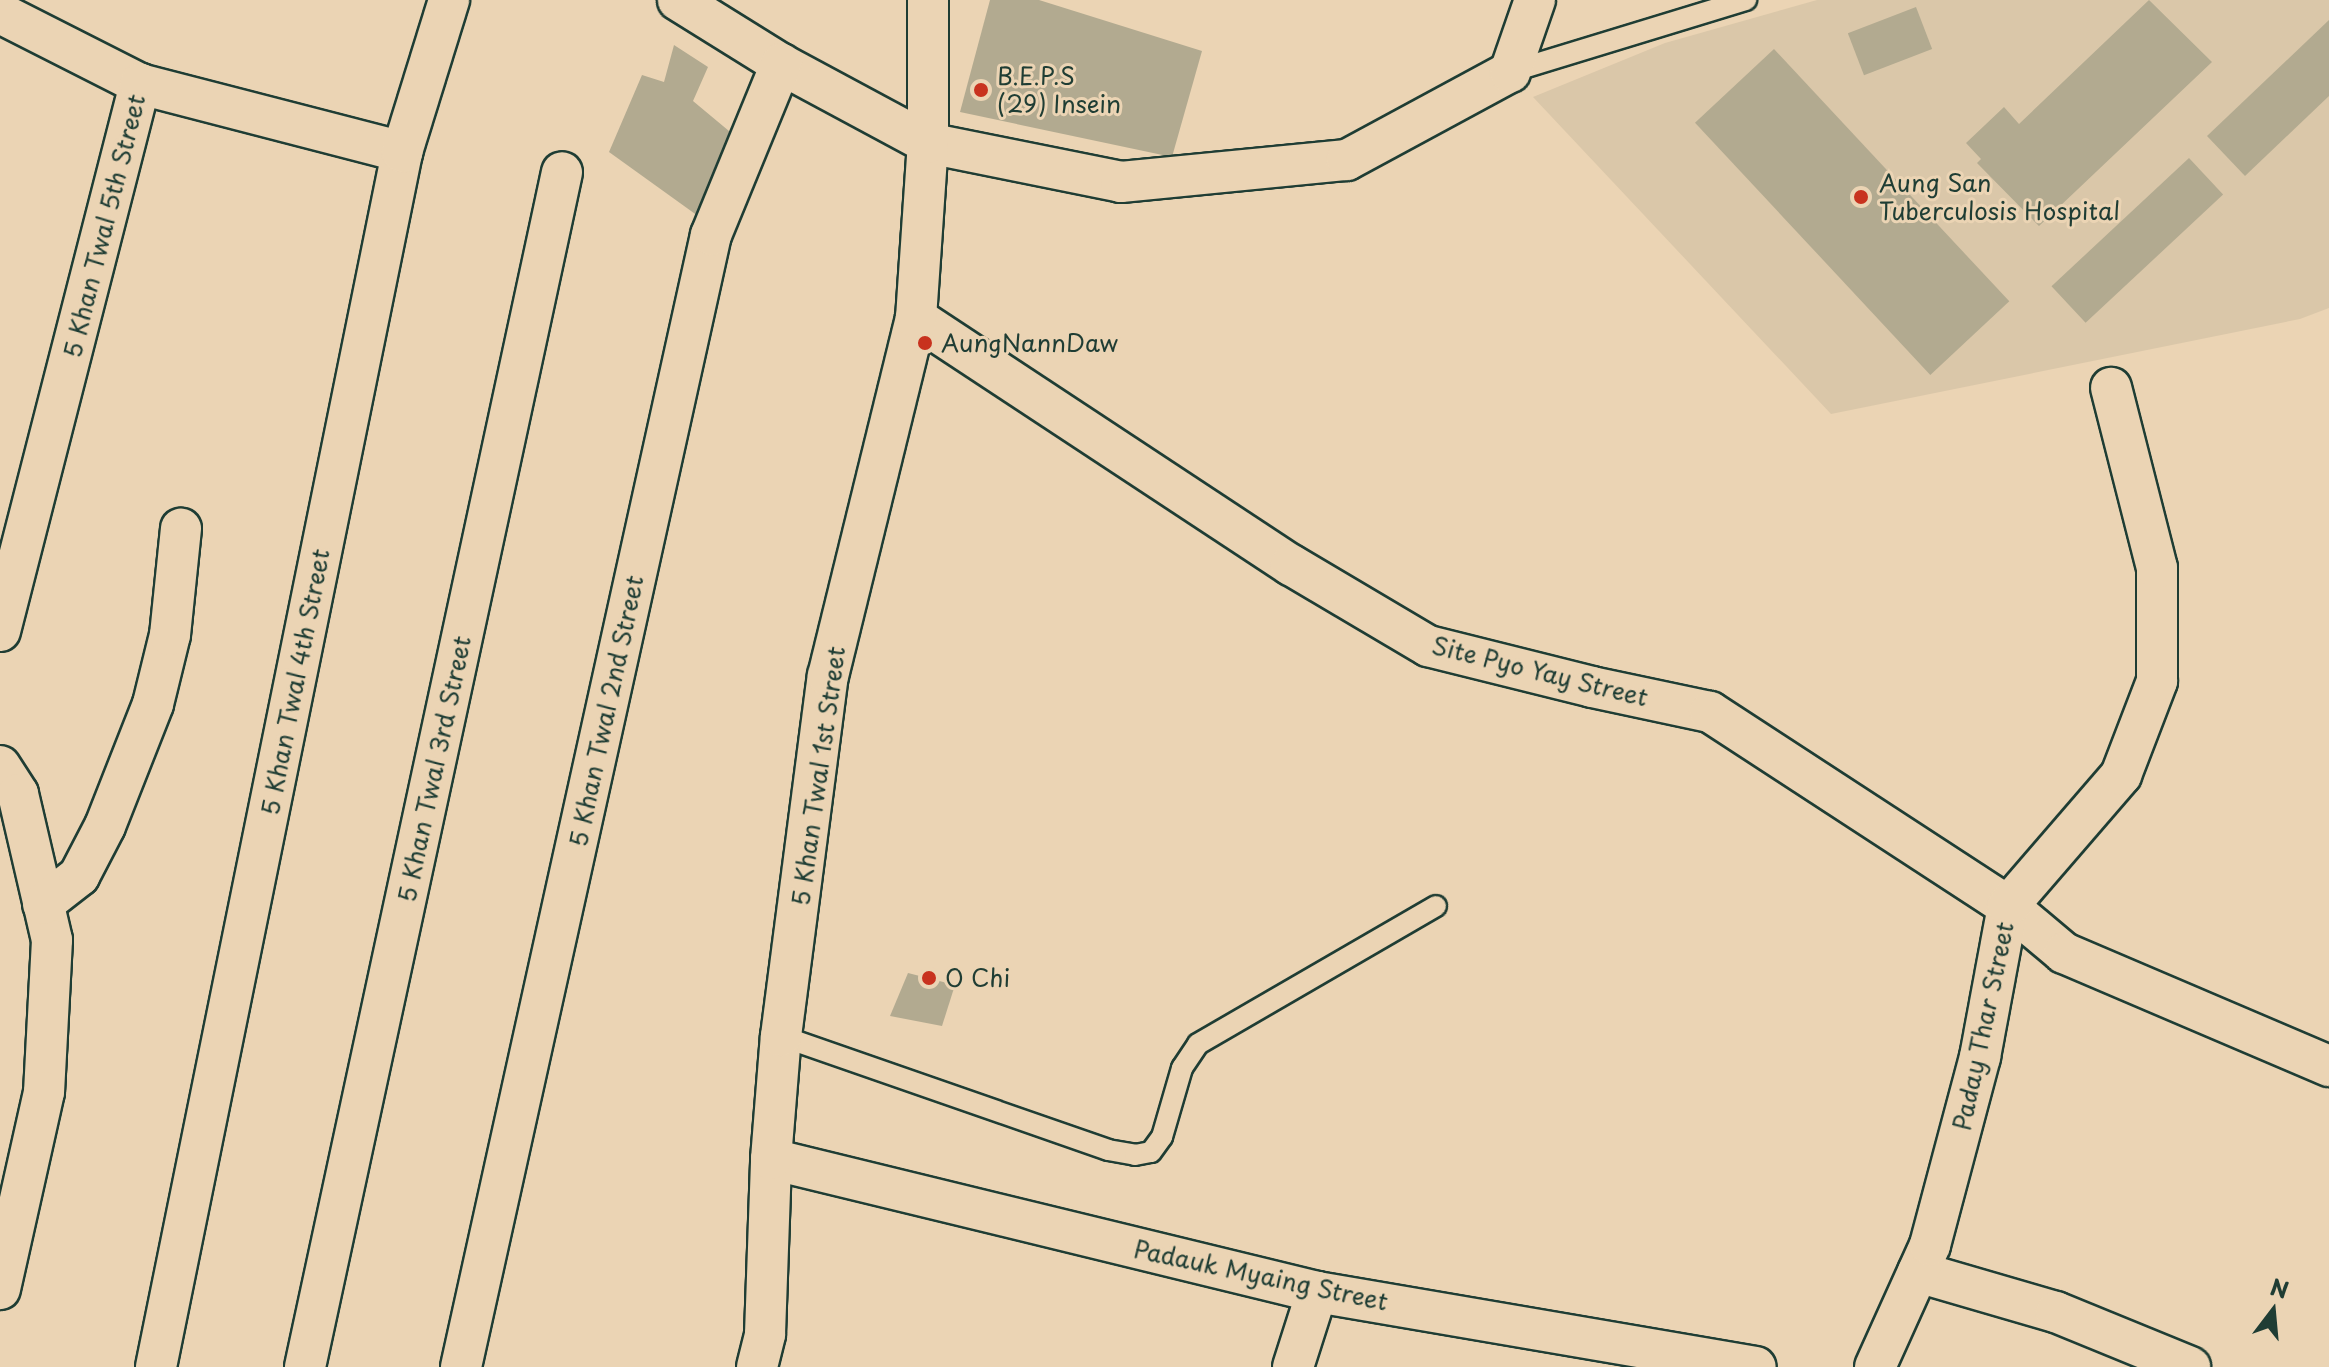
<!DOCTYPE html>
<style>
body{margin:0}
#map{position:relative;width:2329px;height:1367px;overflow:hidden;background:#ebd4b4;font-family:"Playpen Sans",sans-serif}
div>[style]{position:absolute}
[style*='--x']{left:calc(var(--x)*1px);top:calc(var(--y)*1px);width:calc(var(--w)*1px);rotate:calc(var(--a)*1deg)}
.built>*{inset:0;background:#dac7a9}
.building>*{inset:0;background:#b2aa90;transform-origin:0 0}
.roads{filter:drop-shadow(2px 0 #1f3d34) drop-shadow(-2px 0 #1f3d34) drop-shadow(0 2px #1f3d34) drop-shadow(0 -2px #1f3d34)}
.lane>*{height:20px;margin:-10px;padding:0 10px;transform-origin:10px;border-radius:10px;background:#ebd4b4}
.street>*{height:40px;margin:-20px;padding:0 20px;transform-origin:20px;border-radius:20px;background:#ebd4b4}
.dots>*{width:22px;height:22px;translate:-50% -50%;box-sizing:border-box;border:4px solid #ebd4b4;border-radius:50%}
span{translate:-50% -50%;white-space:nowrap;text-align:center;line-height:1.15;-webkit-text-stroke:6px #ebd4b4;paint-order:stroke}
.poi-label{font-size:24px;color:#1f3d34}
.left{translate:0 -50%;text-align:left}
.street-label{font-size:24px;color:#1f3d34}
.north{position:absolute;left:2233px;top:1271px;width:80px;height:80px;-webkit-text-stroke:6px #ebd4b4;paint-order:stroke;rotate:16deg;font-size:22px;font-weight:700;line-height:32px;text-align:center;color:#1f3d34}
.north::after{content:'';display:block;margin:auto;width:28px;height:36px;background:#1f3d34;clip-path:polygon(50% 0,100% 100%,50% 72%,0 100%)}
</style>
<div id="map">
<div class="built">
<i style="clip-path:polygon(1817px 0,2329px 0,2329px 308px,2300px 319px,1831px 414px,1533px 97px,1665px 43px)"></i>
</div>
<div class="building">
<i style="clip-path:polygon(990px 0,1039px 0,1202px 51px,1172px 157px,960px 112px)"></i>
<i style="clip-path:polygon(2149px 0,2212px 62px,2039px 226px,1977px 163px,1981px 159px,1966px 143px,2004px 107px,2019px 124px)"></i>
<i style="left:1916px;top:7px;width:45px;height:73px;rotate:69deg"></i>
<i style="clip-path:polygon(2329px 20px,2329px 96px,2245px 176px,2207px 136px)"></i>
<i style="clip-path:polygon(674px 45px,708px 67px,693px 101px,735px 136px,698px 216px,609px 152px,642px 75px,664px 82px)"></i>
<i style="left:1774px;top:49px;width:345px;height:108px;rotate:47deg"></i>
<i style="left:2189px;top:158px;width:50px;height:188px;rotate:47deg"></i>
<i style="clip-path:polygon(908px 973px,955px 985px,942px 1026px,890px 1016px)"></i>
</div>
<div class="roads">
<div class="lane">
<i style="--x:1510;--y:72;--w:247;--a:-17"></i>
<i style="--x:781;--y:1036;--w:346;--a:19.2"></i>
<i style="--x:1108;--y:1150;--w:27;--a:10"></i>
<i style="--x:1135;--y:1155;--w:16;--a:-11"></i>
<i style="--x:1151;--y:1152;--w:19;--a:-54"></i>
<i style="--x:1162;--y:1137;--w:72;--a:-73.8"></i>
<i style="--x:1182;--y:1068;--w:29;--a:-56"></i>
<i style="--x:1198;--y:1044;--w:275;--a:-30.1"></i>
</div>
<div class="street">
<i style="--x:678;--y:0;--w:121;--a:31.9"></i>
<i style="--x:781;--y:64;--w:167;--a:28.3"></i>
<i style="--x:928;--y:143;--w:197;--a:11.4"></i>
<i style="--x:1121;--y:182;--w:227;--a:-5.6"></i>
<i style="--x:1347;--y:160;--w:185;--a:-28.4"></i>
<i style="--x:1510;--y:72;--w:76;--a:-70.9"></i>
<i style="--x:0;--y:13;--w:157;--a:26.9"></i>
<i style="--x:916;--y:318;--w:449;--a:33.4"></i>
<i style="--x:1291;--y:565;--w:159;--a:30.6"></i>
<i style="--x:1428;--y:646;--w:169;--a:14"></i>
<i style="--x:1592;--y:687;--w:121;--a:12"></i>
<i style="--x:1710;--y:712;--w:356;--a:33.1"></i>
<i style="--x:2008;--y:906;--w:73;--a:40"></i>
<i style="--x:2064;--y:953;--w:288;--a:23.1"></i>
<i style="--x:0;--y:631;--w:565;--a:-75.64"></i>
<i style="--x:140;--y:84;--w:271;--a:14.5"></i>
<i style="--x:0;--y:766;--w:33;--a:57"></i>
<i style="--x:18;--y:794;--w:150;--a:76.9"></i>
<i style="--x:52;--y:940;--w:152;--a:93"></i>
<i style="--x:44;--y:1092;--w:202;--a:102.6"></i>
<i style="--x:43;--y:904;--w:46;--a:-37.9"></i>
<i style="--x:79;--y:876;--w:56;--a:-62.5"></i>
<i style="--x:105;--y:826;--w:131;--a:-68.5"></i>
<i style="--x:153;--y:704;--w:71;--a:-76.2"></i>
<i style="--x:170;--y:635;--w:107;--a:-84.1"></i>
<i style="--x:771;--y:1159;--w:562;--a:13.69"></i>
<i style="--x:1317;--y:1292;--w:445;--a:9.7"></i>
<i style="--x:1918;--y:1272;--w:144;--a:16.2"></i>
<i style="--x:2056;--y:1312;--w:145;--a:22.3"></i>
<i style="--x:156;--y:1367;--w:1240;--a:-78.55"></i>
<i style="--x:402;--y:152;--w:159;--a:-72.8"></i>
<i style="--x:305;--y:1367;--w:1222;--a:-77.86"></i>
<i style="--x:461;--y:1367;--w:1159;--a:-77.55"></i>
<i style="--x:711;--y:235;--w:185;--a:-67.7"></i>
<i style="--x:757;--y:1367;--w:34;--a:-76"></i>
<i style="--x:765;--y:1334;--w:175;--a:-88"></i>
<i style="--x:771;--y:1159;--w:123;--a:-85.4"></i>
<i style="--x:781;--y:1036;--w:363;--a:-82.6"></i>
<i style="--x:828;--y:676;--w:369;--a:-76.2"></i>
<i style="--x:916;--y:318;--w:175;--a:-86.1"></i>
<i style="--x:928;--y:143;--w:143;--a:-90"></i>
<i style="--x:1293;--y:1367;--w:79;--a:-72.3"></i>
<i style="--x:1875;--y:1367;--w:134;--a:-65.7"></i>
<i style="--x:1930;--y:1245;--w:195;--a:-75.1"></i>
<i style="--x:1980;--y:1057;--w:154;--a:-79.5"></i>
<i style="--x:2008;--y:906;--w:173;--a:-49.2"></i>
<i style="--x:2121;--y:775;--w:101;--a:-69"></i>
<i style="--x:2157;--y:681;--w:113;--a:-90"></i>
<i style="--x:2157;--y:568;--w:186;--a:-104.3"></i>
</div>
</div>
<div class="dots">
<i style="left:981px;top:90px;background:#c8321e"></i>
<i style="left:1861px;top:197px;background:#c8321e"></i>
<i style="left:925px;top:343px;background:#c8321e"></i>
<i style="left:929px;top:978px;background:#c8321e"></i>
</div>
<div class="poi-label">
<span class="left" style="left:997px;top:90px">B.E.P.S<br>(29) Insein</span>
<span class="left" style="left:1879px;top:197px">Aung San<br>Tuberculosis Hospital</span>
<span class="left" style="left:941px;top:343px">AungNannDaw</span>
<span class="left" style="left:945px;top:978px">O Chi</span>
</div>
<div class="street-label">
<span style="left:104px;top:226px;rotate:-76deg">5 Khan Twal 5th Street</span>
<span style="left:1540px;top:671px;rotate:14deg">Site Pyo Yay Street</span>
<span style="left:295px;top:682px;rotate:-79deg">5 Khan Twal 4th Street</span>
<span style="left:606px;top:711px;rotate:-78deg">5 Khan Twal 2nd Street</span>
<span style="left:434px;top:769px;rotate:-78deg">5 Khan Twal 3rd Street</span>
<span style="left:818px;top:776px;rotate:-82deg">5 Khan Twal 1st Street</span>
<span style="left:1983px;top:1026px;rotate:-78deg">Paday Thar Street</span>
<span style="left:1261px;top:1275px;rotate:12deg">Padauk Myaing Street</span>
</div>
<div class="north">N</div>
</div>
